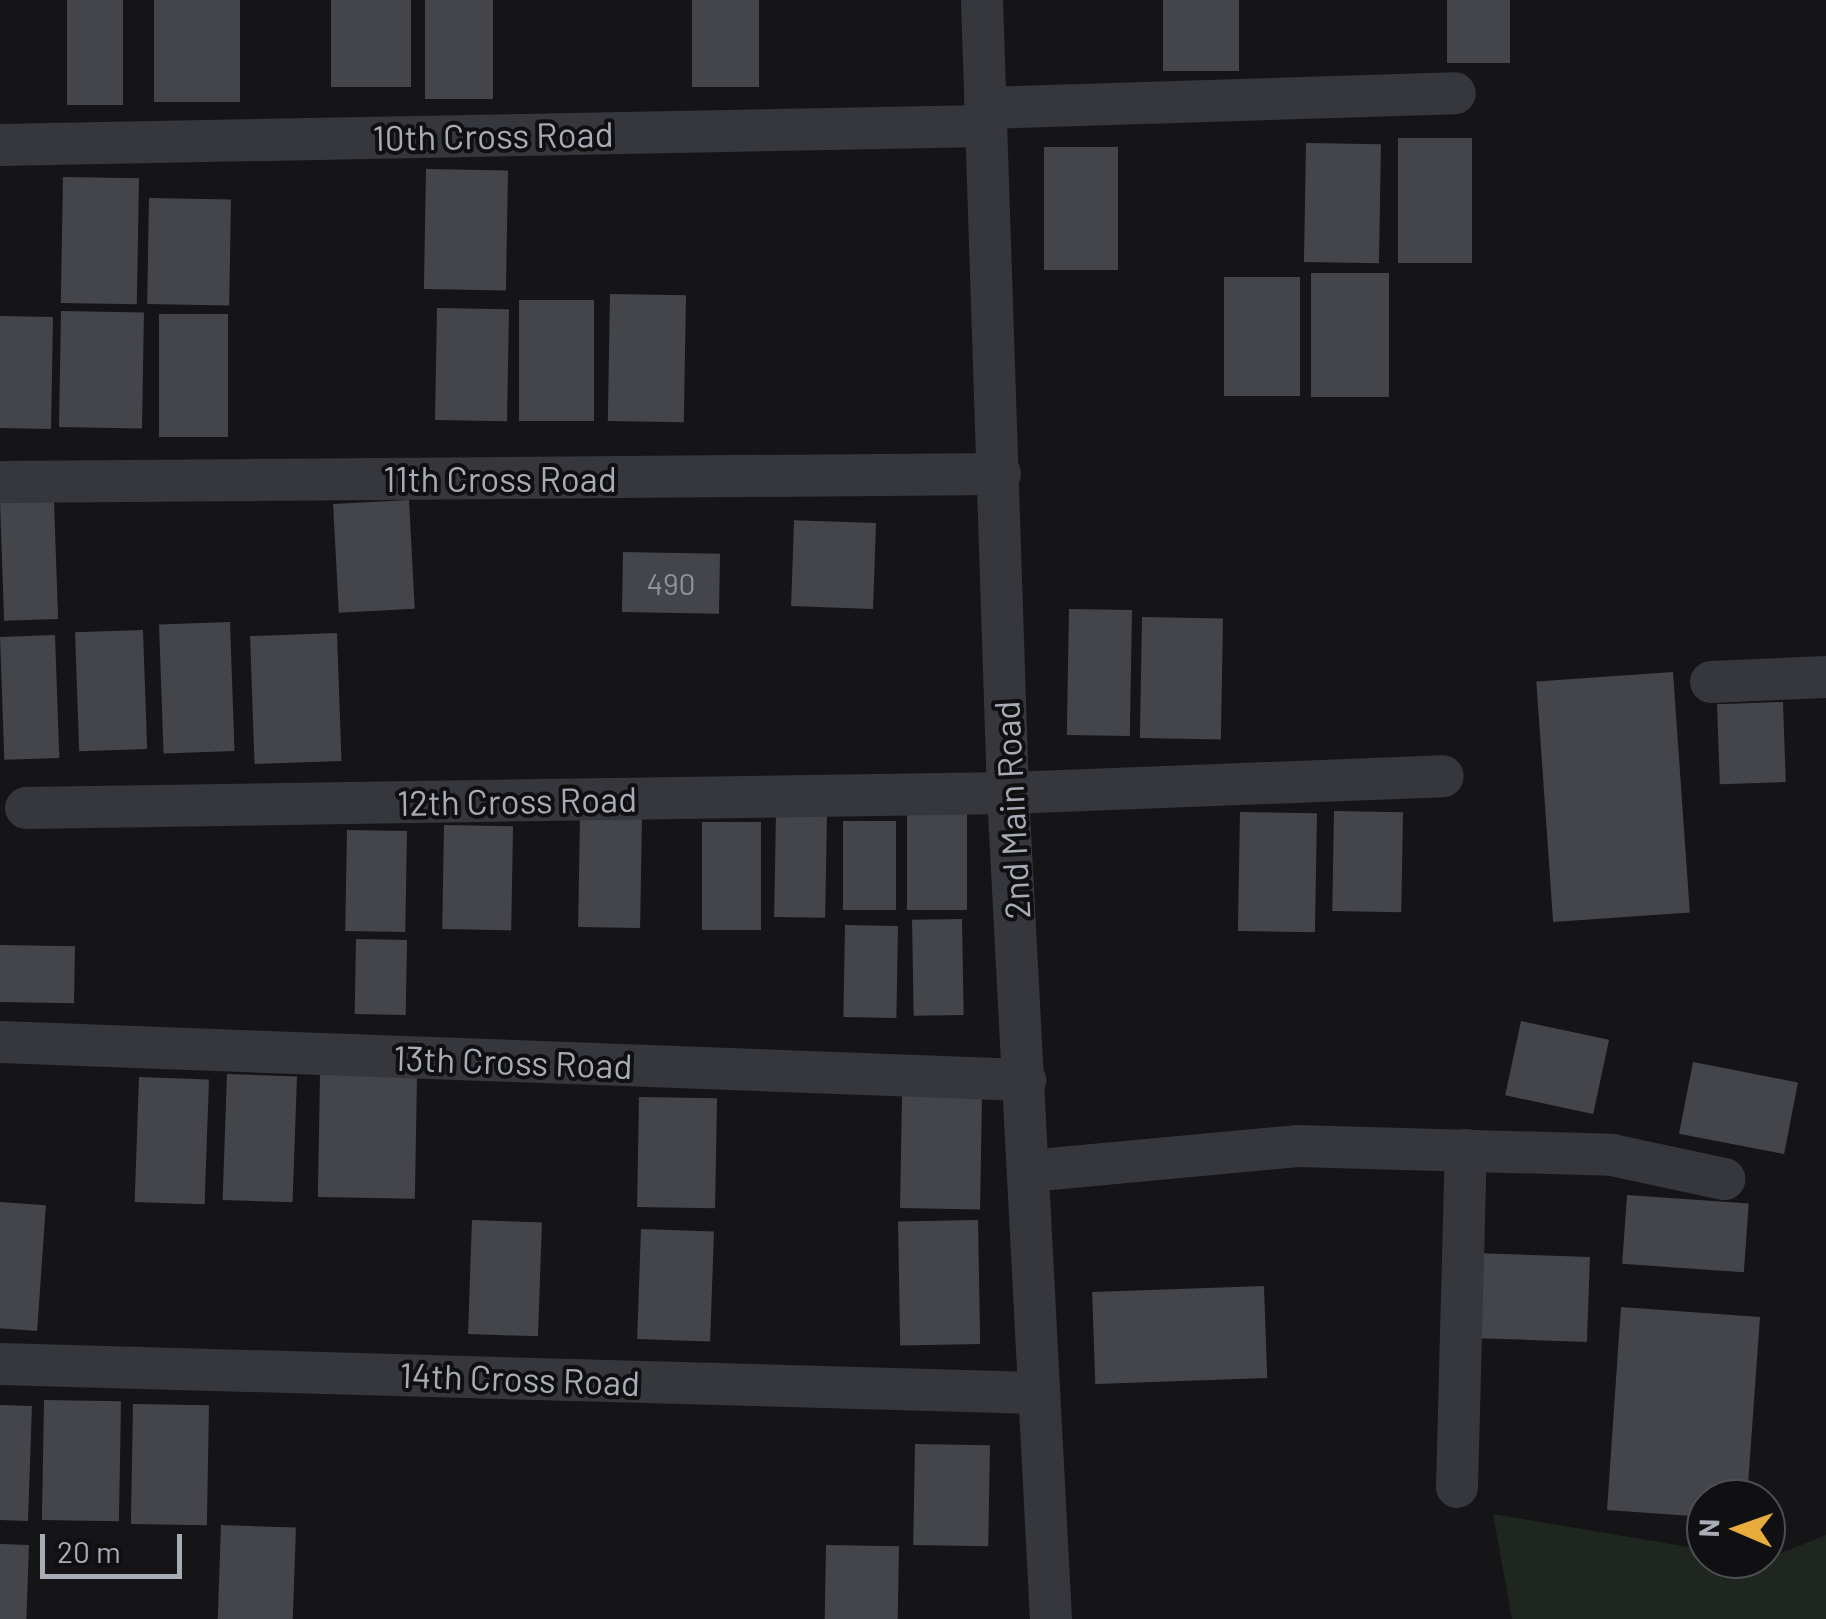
<!DOCTYPE html>
<style>
body{margin:0}
#map{position:relative;width:1826px;height:1619px;overflow:hidden;background:#151517;font-family:Barlow,sans-serif}
div>[style]{position:absolute}
[style*='--x']{left:calc(var(--x)*1px);top:calc(var(--y)*1px);width:calc(var(--w)*1px);rotate:calc(var(--a)*1deg)}
.green>*{inset:0;background:#1f2620}
.building>*{inset:0;background:#44454a;transform-origin:0 0}
.minor>*{height:42px;margin:-21px;padding:0 21px;transform-origin:21px;border-radius:21px;background:#36373c}
span{translate:-50% -50%;white-space:nowrap;text-align:center;line-height:1.15;-webkit-text-stroke:8px #101012;paint-order:stroke}
.number-label{font-size:30px;color:#8f929b}
.number-label span{-webkit-text-stroke-width:0}
.street-label{font-size:35px;color:#a8acb6}
.north{position:absolute;left:1686px;top:1479px;width:100px;height:100px;box-sizing:border-box;background:#101012;border:2px solid #4d4e54;border-radius:50%;rotate:272deg;font-size:28px;font-weight:700;line-height:40px;text-align:center;color:#a8acb6}
.north::after{content:'';display:block;margin:auto;width:35px;height:45px;background:#e7ac3d;clip-path:polygon(50% 0,100% 100%,50% 72%,0 100%)}
.scale{position:absolute;left:40px;top:1534px;width:142px;height:45px;box-sizing:border-box;border:5px solid #a8acb6;border-top:0;padding-left:12px;font-size:30px;line-height:35px;white-space:nowrap;color:#a8acb6;-webkit-text-stroke:8px #101012;paint-order:stroke}
</style>
<div id="map">
<div class="green">
<i style="clip-path:polygon(1493px 1514px,1706px 1550px,1706px 1559px,1766px 1559px,1826px 1535px,1826px 1619px,1512px 1619px)"></i>
</div>
<div class="building">
<i style="left:67px;top:0;width:56px;height:105px"></i>
<i style="left:154px;top:0;width:86px;height:102px"></i>
<i style="left:331px;top:0;width:80px;height:87px"></i>
<i style="left:425px;top:0;width:68px;height:99px"></i>
<i style="left:692px;top:0;width:67px;height:87px"></i>
<i style="left:1163px;top:0;width:76px;height:71px"></i>
<i style="left:1447px;top:0;width:63px;height:63px"></i>
<i style="left:1398px;top:138px;width:74px;height:125px"></i>
<i style="left:1306px;top:143px;width:75px;height:119px;rotate:1deg"></i>
<i style="left:1044px;top:147px;width:74px;height:123px"></i>
<i style="left:426px;top:169px;width:82px;height:120px;rotate:1deg"></i>
<i style="left:63px;top:177px;width:76px;height:126px;rotate:1deg"></i>
<i style="left:149px;top:198px;width:82px;height:106px;rotate:1deg"></i>
<i style="left:1311px;top:273px;width:78px;height:124px"></i>
<i style="left:1224px;top:277px;width:76px;height:119px"></i>
<i style="left:610px;top:294px;width:76px;height:127px;rotate:1deg"></i>
<i style="left:519px;top:300px;width:75px;height:121px"></i>
<i style="left:437px;top:308px;width:72px;height:112px;rotate:1deg"></i>
<i style="left:61px;top:311px;width:83px;height:116px;rotate:1deg"></i>
<i style="left:159px;top:314px;width:69px;height:123px"></i>
<i style="left:0;top:316px;width:53px;height:112px;rotate:1deg"></i>
<i style="left:409px;top:500px;width:109px;height:76px;rotate:87deg"></i>
<i style="left:54px;top:501px;width:118px;height:54px;rotate:88deg"></i>
<i style="left:876px;top:523px;width:86px;height:82px;rotate:92deg"></i>
<i style="left:623px;top:552px;width:97px;height:60px;rotate:1deg"></i>
<i style="left:1069px;top:609px;width:63px;height:126px;rotate:1deg"></i>
<i style="left:1142px;top:617px;width:81px;height:121px;rotate:1deg"></i>
<i style="left:230px;top:622px;width:129px;height:71px;rotate:88deg"></i>
<i style="left:143px;top:630px;width:119px;height:68px;rotate:88deg"></i>
<i style="left:337px;top:633px;width:128px;height:87px;rotate:88deg"></i>
<i style="left:55px;top:635px;width:123px;height:55px;rotate:88deg"></i>
<i style="left:1673px;top:672px;width:241px;height:137px;rotate:86deg"></i>
<i style="left:1783px;top:702px;width:80px;height:66px;rotate:88deg"></i>
<i style="left:907px;top:808px;width:60px;height:102px"></i>
<i style="left:1334px;top:811px;width:69px;height:100px;rotate:1deg"></i>
<i style="left:776px;top:812px;width:51px;height:105px;rotate:1deg"></i>
<i style="left:1240px;top:812px;width:77px;height:119px;rotate:1deg"></i>
<i style="left:580px;top:816px;width:62px;height:111px;rotate:1deg"></i>
<i style="left:843px;top:821px;width:53px;height:89px"></i>
<i style="left:702px;top:822px;width:59px;height:108px"></i>
<i style="left:444px;top:825px;width:69px;height:104px;rotate:1deg"></i>
<i style="left:347px;top:830px;width:60px;height:101px;rotate:1deg"></i>
<i style="left:962px;top:919px;width:96px;height:50px;rotate:89deg"></i>
<i style="left:845px;top:925px;width:53px;height:92px;rotate:1deg"></i>
<i style="left:356px;top:939px;width:51px;height:75px;rotate:1deg"></i>
<i style="left:0;top:945px;width:75px;height:57px;rotate:1deg"></i>
<i style="left:1521px;top:1021px;width:90px;height:76px;rotate:12deg"></i>
<i style="left:1693px;top:1062px;width:107px;height:73px;rotate:11deg"></i>
<i style="left:227px;top:1074px;width:70px;height:126px;rotate:2deg"></i>
<i style="left:320px;top:1074px;width:97px;height:123px;rotate:1deg"></i>
<i style="left:139px;top:1077px;width:70px;height:125px;rotate:2deg"></i>
<i style="left:902px;top:1095px;width:80px;height:113px;rotate:1deg"></i>
<i style="left:639px;top:1097px;width:78px;height:110px;rotate:1deg"></i>
<i style="left:1627px;top:1195px;width:122px;height:69px;rotate:4deg"></i>
<i style="left:0;top:1202px;width:46px;height:126px;rotate:4deg"></i>
<i style="left:472px;top:1220px;width:70px;height:114px;rotate:2deg"></i>
<i style="left:978px;top:1220px;width:124px;height:80px;rotate:89deg"></i>
<i style="left:641px;top:1229px;width:73px;height:110px;rotate:2deg"></i>
<i style="left:1474px;top:1253px;width:116px;height:85px;rotate:2deg"></i>
<i style="left:1264px;top:1286px;width:92px;height:172px;rotate:88deg"></i>
<i style="clip-path:polygon(1621px 1307px,1760px 1317px,1747px 1499px,1706px 1499px,1706px 1517px,1607px 1510px)"></i>
<i style="left:44px;top:1400px;width:77px;height:120px;rotate:1deg"></i>
<i style="left:133px;top:1404px;width:76px;height:120px;rotate:1deg"></i>
<i style="left:0;top:1405px;width:32px;height:115px;rotate:2deg"></i>
<i style="left:915px;top:1444px;width:75px;height:101px;rotate:1deg"></i>
<i style="left:221px;top:1525px;width:75px;height:94px;rotate:2deg"></i>
<i style="left:0;top:1544px;width:29px;height:75px;rotate:2deg"></i>
<i style="left:826px;top:1545px;width:73px;height:74px;rotate:1deg"></i>
</div>
<div class="minor">
<i style="--x:982;--y:0;--w:793;--a:88.12"></i>
<i style="--x:1008;--y:793;--w:827;--a:87.02"></i>
<i style="--x:986;--y:108;--w:469;--a:-1.8"></i>
<i style="--x:0;--y:145;--w:986;--a:-1.1"></i>
<i style="--x:0;--y:482;--w:1000;--a:-0.46"></i>
<i style="--x:1711;--y:682;--w:115;--a:-2.5"></i>
<i style="--x:26;--y:808;--w:982;--a:-0.88"></i>
<i style="--x:1008;--y:793;--w:435;--a:-2.2"></i>
<i style="--x:0;--y:1042;--w:1026;--a:2.12"></i>
<i style="--x:1029;--y:1171;--w:269;--a:-5.3"></i>
<i style="--x:1297;--y:1146;--w:315;--a:1.6"></i>
<i style="--x:1612;--y:1155;--w:115;--a:12.1"></i>
<i style="--x:0;--y:1364;--w:1039;--a:1.6"></i>
<i style="--x:1457;--y:1487;--w:337;--a:-88.5"></i>
</div>
<div class="number-label">
<span style="left:671px;top:583px">490</span>
</div>
<div class="street-label">
<span style="left:493px;top:135px;rotate:-1deg">10th Cross Road</span>
<span style="left:500px;top:478px">11th Cross Road</span>
<span style="left:517px;top:800px;rotate:-1deg">12th Cross Road</span>
<span style="left:1011px;top:810px;rotate:-93deg">2nd Main Road</span>
<span style="left:513px;top:1061px;rotate:2deg">13th Cross Road</span>
<span style="left:520px;top:1378px;rotate:2deg">14th Cross Road</span>
</div>
<div class="north">N</div>
<div class="scale">20 m</div>
</div>
